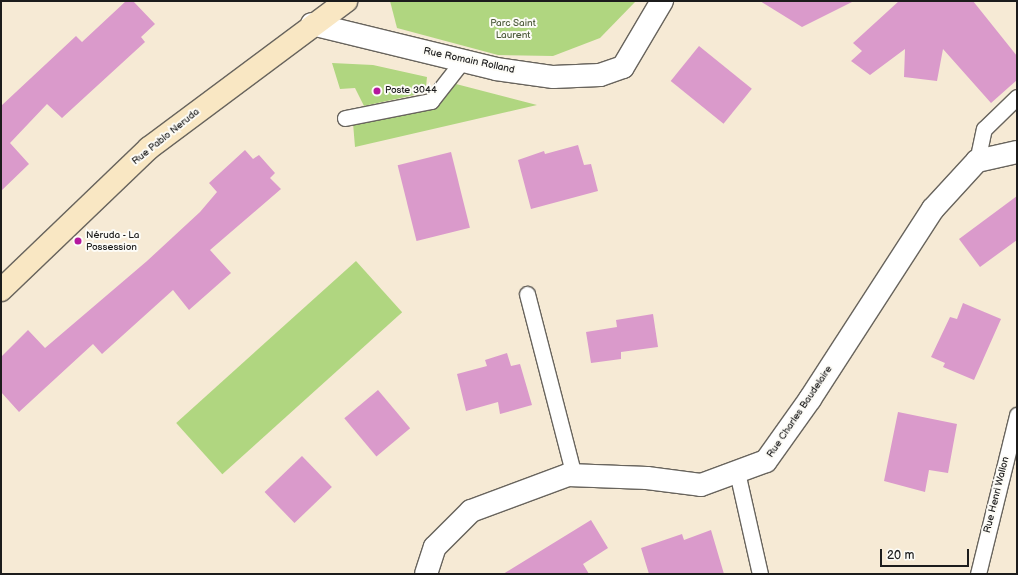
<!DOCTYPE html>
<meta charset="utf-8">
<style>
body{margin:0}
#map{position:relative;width:1018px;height:575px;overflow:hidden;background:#f6ead5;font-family:"Balsamiq Sans",sans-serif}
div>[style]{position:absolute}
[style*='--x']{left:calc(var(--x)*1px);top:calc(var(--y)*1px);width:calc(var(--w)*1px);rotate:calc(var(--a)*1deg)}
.green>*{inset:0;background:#b0d680;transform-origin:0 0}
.building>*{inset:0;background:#da9acb;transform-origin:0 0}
.roads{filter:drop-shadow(1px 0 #68645d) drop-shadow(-1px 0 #68645d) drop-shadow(0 1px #68645d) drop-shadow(0 -1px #68645d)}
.lane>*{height:15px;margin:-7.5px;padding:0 7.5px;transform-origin:7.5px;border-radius:7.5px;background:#fff}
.street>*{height:22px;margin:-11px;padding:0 11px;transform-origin:11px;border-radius:11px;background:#fff}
.secondary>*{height:22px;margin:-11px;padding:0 11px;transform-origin:11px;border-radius:11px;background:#f9e7c3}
.dots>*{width:11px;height:11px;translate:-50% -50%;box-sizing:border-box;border:2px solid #fdfcf7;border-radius:50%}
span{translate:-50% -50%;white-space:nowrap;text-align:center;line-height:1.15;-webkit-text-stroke:4px #fdfcf7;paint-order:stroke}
.park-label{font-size:10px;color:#505d3f}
.street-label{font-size:10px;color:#1c1c1c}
.poi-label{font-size:10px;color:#1c1c1c}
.left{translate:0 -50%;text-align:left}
.frame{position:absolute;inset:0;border:2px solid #1c1c1c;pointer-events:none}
.scale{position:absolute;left:880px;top:549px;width:89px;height:18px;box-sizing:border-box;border:2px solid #1c1c1c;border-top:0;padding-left:5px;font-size:12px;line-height:14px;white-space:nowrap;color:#1c1c1c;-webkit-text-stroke:3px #fdfcf7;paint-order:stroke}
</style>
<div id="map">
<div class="green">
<i style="clip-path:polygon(390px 1px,636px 1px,600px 38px,553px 56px,498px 55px,397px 28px)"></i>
<i style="clip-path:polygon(332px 63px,373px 65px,427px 77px,426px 87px,419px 94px,364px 106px,355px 88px,340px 89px)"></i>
<i style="clip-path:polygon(456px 84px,537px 105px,355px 147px,353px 123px,424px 111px,440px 102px)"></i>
<i style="left:356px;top:261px;width:69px;height:242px;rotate:48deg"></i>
</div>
<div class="building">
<i style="clip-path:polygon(126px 1px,133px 1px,155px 24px,141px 37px,145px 42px,62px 118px,47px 104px,10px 143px,29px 164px,1px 191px,1px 106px,76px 36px,82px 42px)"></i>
<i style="clip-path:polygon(760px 1px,854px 1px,802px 27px)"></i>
<i style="clip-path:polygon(899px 1px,973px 1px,1017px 56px,1017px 80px,991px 103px,943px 49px,937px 81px,904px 77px,905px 49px,870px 75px,851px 61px,862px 51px,853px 43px)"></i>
<i style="left:699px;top:46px;width:68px;height:45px;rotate:39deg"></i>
<i style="clip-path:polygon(578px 145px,584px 165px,591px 164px,598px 191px,531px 209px,518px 160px,544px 151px,545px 154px)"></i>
<i style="clip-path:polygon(245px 150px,253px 159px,259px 155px,275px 173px,270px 178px,281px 189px,210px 250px,231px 273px,189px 310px,173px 290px,102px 354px,93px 344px,19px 412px,1px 392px,1px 357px,28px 330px,45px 348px,147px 261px,200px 212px,217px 192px,209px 183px)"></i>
<i style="left:451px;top:152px;width:78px;height:55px;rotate:76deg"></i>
<i style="clip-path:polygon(1017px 196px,1017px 240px,980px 267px,959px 239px)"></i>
<i style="clip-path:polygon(963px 303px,1001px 319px,974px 380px,943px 367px,945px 363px,931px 357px,950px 317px,957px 319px)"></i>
<i style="clip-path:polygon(653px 314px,658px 347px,621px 352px,621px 359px,591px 363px,586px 332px,617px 327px,616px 320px)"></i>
<i style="clip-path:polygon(507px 353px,511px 366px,520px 364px,532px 405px,500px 414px,498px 402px,466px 411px,457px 374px,487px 366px,485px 360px)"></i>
<i style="left:378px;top:390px;width:50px;height:44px;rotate:50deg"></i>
<i style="clip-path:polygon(898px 412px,957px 424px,948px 473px,929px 470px,925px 492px,884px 481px)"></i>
<i style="left:302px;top:456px;width:43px;height:52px;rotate:46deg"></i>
<i style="clip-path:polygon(591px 520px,608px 548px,583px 564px,589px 574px,503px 574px)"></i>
<i style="clip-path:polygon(711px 530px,724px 574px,649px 574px,641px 548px,682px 534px,684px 540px)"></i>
</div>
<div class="roads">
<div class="lane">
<i style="--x:345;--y:118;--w:88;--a:-11.2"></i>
<i style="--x:431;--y:101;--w:52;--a:-52"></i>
<i style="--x:977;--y:161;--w:33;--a:-78"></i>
<i style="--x:984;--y:129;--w:46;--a:-44.1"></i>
<i style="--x:527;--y:294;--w:188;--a:75.5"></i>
<i style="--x:737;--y:472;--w:105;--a:77.3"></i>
<i style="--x:978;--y:574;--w:164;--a:-76.2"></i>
</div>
<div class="street">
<i style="--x:312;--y:24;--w:189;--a:13.7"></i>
<i style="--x:496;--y:69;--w:58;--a:8"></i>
<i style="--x:553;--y:77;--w:47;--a:-2.4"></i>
<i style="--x:600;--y:75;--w:24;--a:-19"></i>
<i style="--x:623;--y:67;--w:77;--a:-59.4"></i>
<i style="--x:426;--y:574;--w:28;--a:-72"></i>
<i style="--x:435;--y:547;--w:51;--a:-45"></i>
<i style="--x:471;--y:511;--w:103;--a:-20.4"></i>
<i style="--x:568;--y:475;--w:79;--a:2.2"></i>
<i style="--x:647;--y:478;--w:54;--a:7.4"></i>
<i style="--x:701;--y:485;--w:69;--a:-20.3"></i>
<i style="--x:766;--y:461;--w:76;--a:-54.6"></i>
<i style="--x:810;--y:399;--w:226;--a:-57.1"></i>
<i style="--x:933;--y:209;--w:65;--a:-47.5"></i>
<i style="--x:977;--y:161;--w:41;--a:-12.7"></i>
</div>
<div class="secondary">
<i style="--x:1;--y:290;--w:205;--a:-43.8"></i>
<i style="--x:149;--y:148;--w:246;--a:-36.7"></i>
</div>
</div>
<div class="dots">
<i style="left:377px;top:91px;background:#b5179e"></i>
<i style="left:78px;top:241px;background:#b5179e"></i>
</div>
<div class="park-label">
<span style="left:513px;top:29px">Parc Saint<br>Laurent</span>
</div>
<div class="street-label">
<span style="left:469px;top:61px;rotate:12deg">Rue Romain Rolland</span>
<span style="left:166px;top:137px;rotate:-39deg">Rue Pablo Neruda</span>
<span style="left:800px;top:412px;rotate:-56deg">Rue Charles Baudelaire</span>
<span style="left:997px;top:495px;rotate:-76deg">Rue Henri Wallon</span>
</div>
<div class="poi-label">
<span class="left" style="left:385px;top:91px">Poste 3044</span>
<span class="left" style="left:86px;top:241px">Néruda - La<br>Possession</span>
</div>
<div class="frame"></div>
<div class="scale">20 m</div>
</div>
